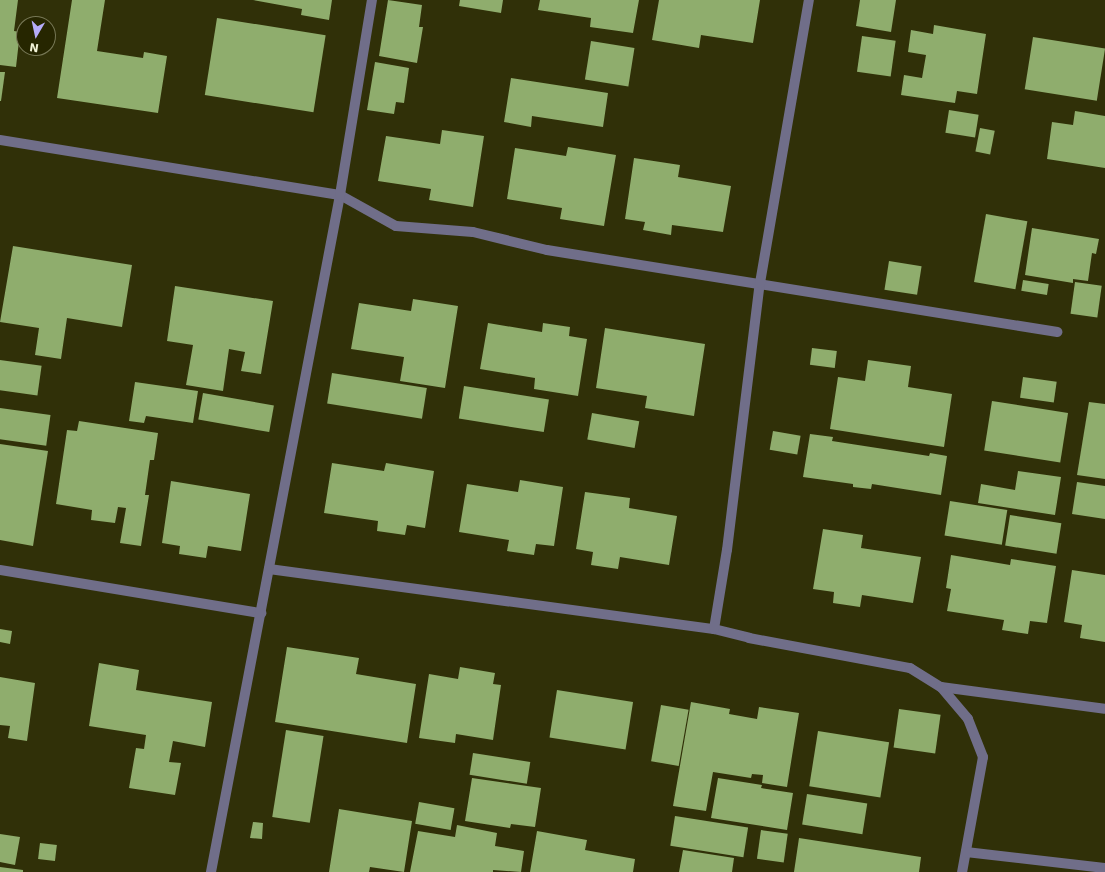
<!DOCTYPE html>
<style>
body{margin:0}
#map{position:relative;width:1105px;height:872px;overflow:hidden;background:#303008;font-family:"DejaVu Sans",sans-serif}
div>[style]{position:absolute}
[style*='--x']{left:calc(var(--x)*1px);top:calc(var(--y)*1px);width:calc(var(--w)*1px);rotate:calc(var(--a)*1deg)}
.building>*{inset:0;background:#8fad6d;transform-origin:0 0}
.lane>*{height:10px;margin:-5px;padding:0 5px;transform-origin:5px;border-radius:5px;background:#706e89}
.street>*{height:10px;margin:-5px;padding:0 5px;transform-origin:5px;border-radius:5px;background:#706e89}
span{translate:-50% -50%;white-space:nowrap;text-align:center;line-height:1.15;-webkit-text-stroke:4px #262600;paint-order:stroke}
.north{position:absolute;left:16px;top:16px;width:40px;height:40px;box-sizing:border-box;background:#262600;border:1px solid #777856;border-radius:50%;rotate:189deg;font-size:11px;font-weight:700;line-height:16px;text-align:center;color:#f1f2d6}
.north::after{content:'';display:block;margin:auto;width:14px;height:18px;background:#b5acf9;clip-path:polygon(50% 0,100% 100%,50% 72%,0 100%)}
</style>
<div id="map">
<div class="building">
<i style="clip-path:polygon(0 0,18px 0,14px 31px,20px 32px,16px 67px,0 65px)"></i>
<i style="clip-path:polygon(72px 0,105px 0,97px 51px,143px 58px,144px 52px,167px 56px,158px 113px,57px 98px)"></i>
<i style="clip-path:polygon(253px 0,332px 0,329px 20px,301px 15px,302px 9px)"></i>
<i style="clip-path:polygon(388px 0,422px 5px,419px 27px,423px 27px,417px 63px,379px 56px)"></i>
<i style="clip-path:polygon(460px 0,503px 0,501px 13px,459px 6px)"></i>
<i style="clip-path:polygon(540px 0,639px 0,633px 33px,590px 27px,591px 18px,538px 10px)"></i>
<i style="clip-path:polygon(659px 0,760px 0,753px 43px,701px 35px,699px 48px,652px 40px)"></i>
<i style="clip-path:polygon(860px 0,896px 0,891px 32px,856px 26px)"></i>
<i style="left:217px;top:18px;width:110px;height:78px;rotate:9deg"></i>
<i style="clip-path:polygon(934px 25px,986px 34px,977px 94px,957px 91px,955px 103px,901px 95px,904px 75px,922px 78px,926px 55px,908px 52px,911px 30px,933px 34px)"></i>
<i style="left:862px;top:36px;width:34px;height:36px;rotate:8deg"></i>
<i style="left:1033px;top:37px;width:73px;height:53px;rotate:9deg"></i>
<i style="left:591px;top:41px;width:44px;height:39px;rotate:9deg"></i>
<i style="clip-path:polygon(375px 62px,409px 68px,404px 103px,396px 102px,394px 114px,367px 110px)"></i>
<i style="clip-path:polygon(0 72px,5px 72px,1px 101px,0 101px)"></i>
<i style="clip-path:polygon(511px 78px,608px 93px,603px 127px,532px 116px,531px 127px,504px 122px)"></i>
<i style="left:949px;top:110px;width:30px;height:23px;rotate:9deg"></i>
<i style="clip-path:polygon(1075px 111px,1105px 116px,1105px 168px,1047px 159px,1052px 122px,1073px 125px)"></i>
<i style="left:980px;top:128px;width:15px;height:24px;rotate:11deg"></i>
<i style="clip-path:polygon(442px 130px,484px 136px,473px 207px,429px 200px,431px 189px,378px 181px,386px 136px,440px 144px)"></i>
<i style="clip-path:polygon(568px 147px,616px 155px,604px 226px,560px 219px,562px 208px,507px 199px,515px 148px,566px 156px)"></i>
<i style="clip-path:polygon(634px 158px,680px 165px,678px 177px,731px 186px,723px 232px,672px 225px,671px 235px,643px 230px,645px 222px,625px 219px)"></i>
<i style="left:986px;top:214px;width:42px;height:69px;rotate:10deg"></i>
<i style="clip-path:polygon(1032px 228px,1099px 239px,1096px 254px,1092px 253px,1088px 281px,1073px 279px,1073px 283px,1025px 275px)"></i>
<i style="clip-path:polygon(13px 246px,132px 265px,122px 327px,67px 318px,61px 359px,35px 355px,39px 328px,0 322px)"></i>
<i style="left:889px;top:261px;width:33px;height:29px;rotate:9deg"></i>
<i style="left:1023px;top:280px;width:26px;height:11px;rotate:9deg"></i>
<i style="left:1075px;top:282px;width:27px;height:32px;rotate:8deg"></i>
<i style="clip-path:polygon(175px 286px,273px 301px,261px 374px,241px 371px,245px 352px,229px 349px,223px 391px,186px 385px,193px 345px,167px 341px)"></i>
<i style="clip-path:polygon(413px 299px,458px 306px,445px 388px,400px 381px,404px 357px,351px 349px,359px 303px,411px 311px)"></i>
<i style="clip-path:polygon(488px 323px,542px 332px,543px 323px,570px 327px,569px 336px,587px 339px,578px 396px,534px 389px,535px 378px,480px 369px)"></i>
<i style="clip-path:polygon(605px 328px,705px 344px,694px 416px,645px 408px,647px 396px,596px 388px)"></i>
<i style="left:812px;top:348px;width:25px;height:17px;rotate:7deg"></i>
<i style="left:0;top:360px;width:42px;height:30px;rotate:8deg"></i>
<i style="clip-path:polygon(868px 360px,911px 366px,908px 387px,952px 394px,944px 447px,830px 429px,838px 377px,865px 381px)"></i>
<i style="left:332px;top:373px;width:96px;height:31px;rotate:9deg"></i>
<i style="left:1023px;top:377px;width:34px;height:21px;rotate:8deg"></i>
<i style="clip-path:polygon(135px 382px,198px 391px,193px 423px,146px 416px,144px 423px,129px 421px)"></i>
<i style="left:464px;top:386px;width:86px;height:33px;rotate:9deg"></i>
<i style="left:203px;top:393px;width:72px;height:27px;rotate:10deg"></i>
<i style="left:992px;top:401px;width:77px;height:50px;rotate:9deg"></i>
<i style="clip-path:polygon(1089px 402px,1105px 404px,1105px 479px,1077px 475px)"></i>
<i style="left:0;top:408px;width:51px;height:31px;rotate:8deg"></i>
<i style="left:592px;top:413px;width:48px;height:27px;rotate:10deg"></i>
<i style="clip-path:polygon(79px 421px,158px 433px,154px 460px,150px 460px,145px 495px,149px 495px,141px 546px,120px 543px,126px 508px,118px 507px,115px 523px,91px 520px,92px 510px,56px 504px,67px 430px,77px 431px)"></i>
<i style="left:773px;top:431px;width:28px;height:19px;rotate:10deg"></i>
<i style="clip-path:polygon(810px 434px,833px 437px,832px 441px,929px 456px,930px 453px,947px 456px,941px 495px,872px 484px,871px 489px,853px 487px,853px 484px,803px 477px)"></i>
<i style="clip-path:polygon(0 444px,48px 451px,33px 546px,0 540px)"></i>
<i style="clip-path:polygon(332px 463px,384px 471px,386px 463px,434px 471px,425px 528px,407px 525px,405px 535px,377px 531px,378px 521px,324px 513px)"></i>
<i style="clip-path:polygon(1018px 471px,1061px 477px,1055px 515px,978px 503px,981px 484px,1015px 490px)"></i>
<i style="clip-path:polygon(520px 480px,563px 487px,554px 546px,536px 544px,534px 555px,507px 551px,509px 540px,459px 532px,467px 484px,518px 492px)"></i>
<i style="clip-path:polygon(171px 481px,250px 494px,241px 551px,208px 546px,206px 558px,179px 554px,180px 546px,162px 543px)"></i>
<i style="clip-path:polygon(1077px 482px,1105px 486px,1105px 519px,1072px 514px)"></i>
<i style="clip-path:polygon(585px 492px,630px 498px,629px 508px,677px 516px,669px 565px,620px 557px,618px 569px,591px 565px,593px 552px,576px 549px)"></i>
<i style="left:950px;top:501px;width:58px;height:35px;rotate:9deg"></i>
<i style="left:1010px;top:515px;width:52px;height:31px;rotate:9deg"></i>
<i style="clip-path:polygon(823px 529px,863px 535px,861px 548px,921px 557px,913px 603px,862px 595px,860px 607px,833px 603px,834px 592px,813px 589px)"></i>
<i style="clip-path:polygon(951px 555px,1010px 565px,1011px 559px,1056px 566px,1047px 623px,1030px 621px,1028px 634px,1002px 630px,1004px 620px,947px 611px,951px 589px,946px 588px)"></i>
<i style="clip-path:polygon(1072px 570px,1105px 575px,1105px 642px,1080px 638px,1082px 625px,1064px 622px)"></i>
<i style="clip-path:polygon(0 629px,12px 631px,10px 644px,0 642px)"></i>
<i style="clip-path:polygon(287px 647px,359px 658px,356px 674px,416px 684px,407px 743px,275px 722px)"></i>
<i style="clip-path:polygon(99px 663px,139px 670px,136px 690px,212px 702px,205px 747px,173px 741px,169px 762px,181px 763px,175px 795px,129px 788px,136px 748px,144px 749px,146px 735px,89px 726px)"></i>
<i style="clip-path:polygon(460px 667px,495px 673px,493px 684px,501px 685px,493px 740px,456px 734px,455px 743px,419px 738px,429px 674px,458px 679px)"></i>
<i style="clip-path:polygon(0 677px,35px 683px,27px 741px,8px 738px,10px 726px,0 725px)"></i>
<i style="left:557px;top:690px;width:77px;height:48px;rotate:9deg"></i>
<i style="clip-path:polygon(691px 702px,730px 709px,729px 714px,757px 719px,759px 707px,799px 713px,787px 787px,762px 783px,763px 775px,752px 774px,751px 778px,713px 772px,706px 811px,673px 806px)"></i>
<i style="left:661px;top:705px;width:28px;height:57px;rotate:10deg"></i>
<i style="left:899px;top:709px;width:42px;height:39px;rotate:8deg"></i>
<i style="left:286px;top:730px;width:38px;height:88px;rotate:9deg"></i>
<i style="left:818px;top:731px;width:72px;height:56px;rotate:9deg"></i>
<i style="left:473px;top:753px;width:58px;height:22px;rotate:9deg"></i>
<i style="clip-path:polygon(472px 778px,541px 788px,535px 827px,511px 824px,510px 828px,465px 821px)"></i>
<i style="clip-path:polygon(718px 778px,762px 785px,761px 788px,793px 793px,787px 830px,711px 818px)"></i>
<i style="left:807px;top:794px;width:61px;height:31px;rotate:9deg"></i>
<i style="left:419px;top:802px;width:36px;height:22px;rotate:10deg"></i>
<i style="clip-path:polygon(339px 809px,412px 821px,404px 872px,370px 867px,369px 872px,329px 872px)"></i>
<i style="left:675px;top:816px;width:74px;height:30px;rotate:9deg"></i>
<i style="clip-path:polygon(253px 822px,263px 823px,262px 839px,250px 838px)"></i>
<i style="clip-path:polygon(457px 825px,497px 833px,495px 846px,524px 851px,521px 872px,493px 870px,493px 872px,410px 872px,418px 831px,455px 837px)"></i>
<i style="left:761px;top:830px;width:27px;height:29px;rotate:8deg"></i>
<i style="clip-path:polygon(537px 831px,587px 840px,585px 850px,635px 859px,633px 872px,530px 872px)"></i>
<i style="clip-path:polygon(0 834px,20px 837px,15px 865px,0 862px)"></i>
<i style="clip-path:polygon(799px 838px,921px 857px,919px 872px,794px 872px)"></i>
<i style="left:40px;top:843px;width:17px;height:16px;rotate:7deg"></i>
<i style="clip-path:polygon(683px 850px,734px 858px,732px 872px,679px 872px)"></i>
<i style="clip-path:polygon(0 867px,23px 870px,23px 872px,0 872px)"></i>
</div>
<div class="lane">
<i style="--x:941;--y:687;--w:165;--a:7.6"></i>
</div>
<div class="street">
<i style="--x:0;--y:140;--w:344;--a:9.2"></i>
<i style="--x:340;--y:195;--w:64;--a:29"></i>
<i style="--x:396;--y:226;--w:77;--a:4.5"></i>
<i style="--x:473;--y:232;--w:76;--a:13.7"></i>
<i style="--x:547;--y:250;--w:517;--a:9.13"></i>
<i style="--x:269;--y:569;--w:449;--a:7.7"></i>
<i style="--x:714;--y:629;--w:36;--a:14"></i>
<i style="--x:749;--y:638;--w:164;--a:10.6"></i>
<i style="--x:910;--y:668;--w:36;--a:32"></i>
<i style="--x:941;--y:687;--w:42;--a:49.8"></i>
<i style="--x:968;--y:719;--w:41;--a:68.5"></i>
<i style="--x:983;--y:757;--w:117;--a:100.3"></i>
<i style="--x:0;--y:570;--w:265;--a:9.4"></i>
<i style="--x:714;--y:629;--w:80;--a:-80.7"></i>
<i style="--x:727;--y:550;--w:269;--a:-83"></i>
<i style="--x:760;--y:283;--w:287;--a:-80.2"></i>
<i style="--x:966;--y:852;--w:140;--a:6.6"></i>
<i style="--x:211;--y:872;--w:689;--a:-79.21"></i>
<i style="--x:340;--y:195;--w:198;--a:-80.7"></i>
</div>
<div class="north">N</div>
</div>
